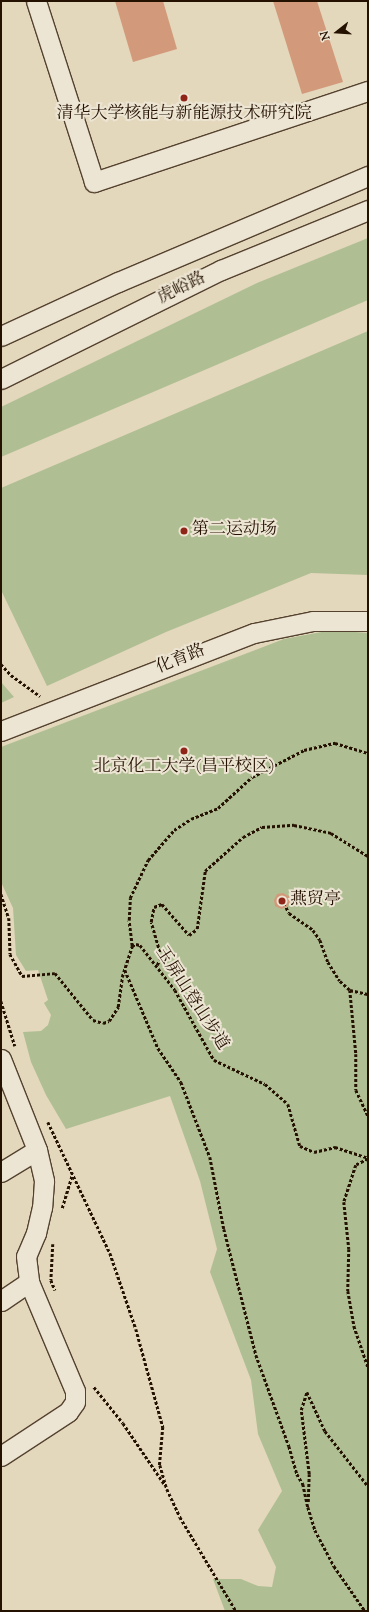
<!DOCTYPE html>
<meta charset="utf-8">
<style>
body{margin:0}
#map{position:relative;width:369px;height:1612px;overflow:hidden;background:#e3d7bc;font-family:"Sorts Mill Goudy","Noto Serif SC",serif}
div>[style]{position:absolute}
[style*='--x']{left:calc(var(--x)*1px);top:calc(var(--y)*1px);width:calc(var(--w)*1px);rotate:calc(var(--a)*1deg)}
.green>*{inset:0;background:#b0bf93}
.building>*{inset:0;background:#d29a7b}
.path>*{height:2.5px;margin-top:-1.25px;transform-origin:0;background:repeating-linear-gradient(90deg,#241100 0 3px,transparent 0 5px)}
.roads{filter:drop-shadow(1px 0 #54422f) drop-shadow(-1px 0 #54422f) drop-shadow(0 1px #54422f) drop-shadow(0 -1px #54422f)}
.minor>*{height:19px;margin:-9.5px;padding:0 9.5px;transform-origin:9.5px;border-radius:9.5px;background:#ede5d3}
.dots>*{width:11px;height:11px;translate:-50% -50%;box-sizing:border-box;border:2px solid #ede5d3;border-radius:50%}
span{translate:-50% -50%;white-space:nowrap;text-align:center;line-height:1.15;-webkit-text-stroke:4px #ede5d3;paint-order:stroke}
.poi-label{font-size:17px;color:#241100}
.left{translate:0 -50%;text-align:left}
.street-label{font-size:17px;color:#241100}
.frame{position:absolute;inset:0;border:2px solid #241100;pointer-events:none}
.north{position:absolute;left:317px;top:12px;width:40px;height:40px;-webkit-text-stroke:3px #ede5d3;paint-order:stroke;rotate:253deg;font-size:11px;font-weight:700;line-height:16px;text-align:center;color:#241100}
.north::after{content:'';display:block;margin:auto;width:14px;height:18px;background:#241100;clip-path:polygon(50% 0,100% 100%,50% 72%,0 100%)}
</style>
<div id="map">
<div class="green">
<i style="clip-path:polygon(368px 238px,368px 300px,1px 457px,1px 407px,257px 283px)"></i>
<i style="clip-path:polygon(368px 331px,368px 575px,311px 573px,166px 632px,47px 686px,1px 590px,1px 488px)"></i>
<i style="clip-path:polygon(332px 630px,368px 633px,368px 1611px,225px 1611px,213px 1579px,241px 1579px,258px 1586px,272px 1587px,276px 1567px,258px 1530px,282px 1491px,258px 1434px,251px 1380px,210px 1272px,217px 1249px,200px 1181px,170px 1096px,66px 1129px,46px 1095px,31px 1062px,23px 1032px,41px 1031px,48px 1025px,51px 1015px,44px 1003px,48px 1000px,38px 970px,26px 971px,16px 955px,13px 908px,1px 882px,1px 747px,284px 639px)"></i>
<i style="clip-path:polygon(1px 682px,14px 697px,1px 703px)"></i>
</div>
<div class="building">
<i style="clip-path:polygon(115px 1px,163px 1px,177px 49px,133px 62px)"></i>
<i style="clip-path:polygon(273px 1px,317px 1px,343px 82px,302px 94px)"></i>
<i style="clip-path:polygon(283px 893px,292px 898px,287px 907px,281px 909px,275px 906px,274px 900px,277px 894px)"></i>
</div>
<div class="path">
<i style="--x:1;--y:664;--w:15;--a:48"></i>
<i style="--x:11;--y:675;--w:36;--a:36"></i>
<i style="--x:1;--y:894;--w:25;--a:72"></i>
<i style="--x:9;--y:918;--w:36;--a:88"></i>
<i style="--x:10;--y:954;--w:25;--a:61"></i>
<i style="--x:22;--y:976;--w:33;--a:-5"></i>
<i style="--x:55;--y:973;--w:60;--a:51"></i>
<i style="--x:93;--y:1020;--w:10;--a:17"></i>
<i style="--x:103;--y:1023;--w:6;--a:-18"></i>
<i style="--x:109;--y:1021;--w:17;--a:-57"></i>
<i style="--x:118;--y:1007;--w:30;--a:-82"></i>
<i style="--x:122;--y:977;--w:33;--a:-72"></i>
<i style="--x:132;--y:946;--w:4;--a:-27"></i>
<i style="--x:136;--y:944;--w:4;--a:14"></i>
<i style="--x:140;--y:945;--w:57;--a:52.1"></i>
<i style="--x:175;--y:990;--w:80;--a:60.9"></i>
<i style="--x:214;--y:1060;--w:56;--a:25.2"></i>
<i style="--x:265;--y:1084;--w:30;--a:41"></i>
<i style="--x:288;--y:1104;--w:44;--a:74.1"></i>
<i style="--x:300;--y:1146;--w:15;--a:23"></i>
<i style="--x:314;--y:1152;--w:22;--a:-13"></i>
<i style="--x:335;--y:1147;--w:35;--a:18"></i>
<i style="--x:284;--y:903;--w:11;--a:63"></i>
<i style="--x:289;--y:913;--w:29;--a:35"></i>
<i style="--x:313;--y:930;--w:12;--a:55"></i>
<i style="--x:320;--y:940;--w:23;--a:70"></i>
<i style="--x:328;--y:962;--w:22;--a:58"></i>
<i style="--x:340;--y:981;--w:13;--a:42"></i>
<i style="--x:350;--y:990;--w:64;--a:84.6"></i>
<i style="--x:356;--y:1054;--w:36;--a:90"></i>
<i style="--x:356;--y:1090;--w:29;--a:65"></i>
<i style="--x:132;--y:946;--w:26;--a:-97"></i>
<i style="--x:129;--y:920;--w:22;--a:-87"></i>
<i style="--x:130;--y:898;--w:42;--a:-64.7"></i>
<i style="--x:148;--y:860;--w:40;--a:-49"></i>
<i style="--x:174;--y:830;--w:20;--a:-33"></i>
<i style="--x:191;--y:819;--w:29;--a:-22"></i>
<i style="--x:218;--y:808;--w:46;--a:-42.4"></i>
<i style="--x:252;--y:777;--w:59;--a:-27.4"></i>
<i style="--x:304;--y:750;--w:32;--a:-13"></i>
<i style="--x:335;--y:743;--w:34;--a:17"></i>
<i style="--x:157;--y:965;--w:9;--a:-63"></i>
<i style="--x:161;--y:957;--w:36;--a:-106"></i>
<i style="--x:151;--y:922;--w:15;--a:-79"></i>
<i style="--x:154;--y:907;--w:9;--a:-21"></i>
<i style="--x:162;--y:904;--w:41;--a:48.9"></i>
<i style="--x:189;--y:935;--w:10;--a:-37"></i>
<i style="--x:197;--y:929;--w:59;--a:-82.1"></i>
<i style="--x:205;--y:871;--w:51;--a:-41.8"></i>
<i style="--x:243;--y:837;--w:21;--a:-28"></i>
<i style="--x:262;--y:827;--w:32;--a:-4"></i>
<i style="--x:294;--y:825;--w:38;--a:12"></i>
<i style="--x:331;--y:833;--w:44;--a:31.9"></i>
<i style="--x:125;--y:970;--w:85;--a:67.1"></i>
<i style="--x:158;--y:1048;--w:41;--a:55.9"></i>
<i style="--x:181;--y:1082;--w:80;--a:68.9"></i>
<i style="--x:210;--y:1157;--w:73;--a:79"></i>
<i style="--x:224;--y:1229;--w:130;--a:75.7"></i>
<i style="--x:256;--y:1355;--w:97;--a:70.1"></i>
<i style="--x:289;--y:1446;--w:29;--a:74"></i>
<i style="--x:297;--y:1474;--w:12;--a:59"></i>
<i style="--x:303;--y:1484;--w:24;--a:78"></i>
<i style="--x:350;--y:990;--w:18;--a:13"></i>
<i style="--x:1;--y:1001;--w:47;--a:72.7"></i>
<i style="--x:48;--y:1122;--w:145;--a:64.7"></i>
<i style="--x:110;--y:1253;--w:80;--a:71.1"></i>
<i style="--x:136;--y:1329;--w:102;--a:74.6"></i>
<i style="--x:163;--y:1427;--w:38;--a:95"></i>
<i style="--x:160;--y:1465;--w:25;--a:74"></i>
<i style="--x:167;--y:1489;--w:31;--a:65"></i>
<i style="--x:180;--y:1517;--w:109;--a:59.2"></i>
<i style="--x:368;--y:1159;--w:13;--a:153"></i>
<i style="--x:356;--y:1165;--w:39;--a:108"></i>
<i style="--x:344;--y:1202;--w:47;--a:83.9"></i>
<i style="--x:349;--y:1249;--w:42;--a:91.4"></i>
<i style="--x:348;--y:1291;--w:36;--a:80"></i>
<i style="--x:354;--y:1326;--w:43;--a:71.1"></i>
<i style="--x:62;--y:1208;--w:34;--a:-73"></i>
<i style="--x:53;--y:1244;--w:36;--a:93"></i>
<i style="--x:51;--y:1280;--w:11;--a:68"></i>
<i style="--x:94;--y:1387;--w:46;--a:51.1"></i>
<i style="--x:123;--y:1423;--w:75;--a:55.9"></i>
<i style="--x:308;--y:1502;--w:28;--a:-88"></i>
<i style="--x:309;--y:1474;--w:64;--a:-97.1"></i>
<i style="--x:301;--y:1410;--w:19;--a:-72"></i>
<i style="--x:307;--y:1392;--w:43;--a:65.2"></i>
<i style="--x:325;--y:1431;--w:70;--a:52"></i>
<i style="--x:308;--y:1507;--w:24;--a:73"></i>
<i style="--x:315;--y:1530;--w:41;--a:62.2"></i>
<i style="--x:334;--y:1566;--w:55;--a:55.4"></i>
</div>
<div class="roads">
<div class="minor">
<i style="--x:36;--y:1;--w:190;--a:72.2"></i>
<i style="--x:94;--y:182;--w:289;--a:-18.4"></i>
<i style="--x:1;--y:336;--w:129;--a:-24.8"></i>
<i style="--x:118;--y:282;--w:272;--a:-23"></i>
<i style="--x:1;--y:379;--w:246;--a:-26.4"></i>
<i style="--x:221;--y:270;--w:159;--a:-22.2"></i>
<i style="--x:1;--y:731;--w:271;--a:-21.2"></i>
<i style="--x:254;--y:633;--w:60;--a:-11.5"></i>
<i style="--x:313;--y:621;--w:55;--a:0"></i>
<i style="--x:1;--y:1059;--w:98;--a:68.4"></i>
<i style="--x:37;--y:1150;--w:32;--a:77"></i>
<i style="--x:44;--y:1181;--w:26;--a:94"></i>
<i style="--x:42;--y:1207;--w:27;--a:103"></i>
<i style="--x:36;--y:1233;--w:25;--a:113"></i>
<i style="--x:26;--y:1256;--w:26;--a:83"></i>
<i style="--x:29;--y:1282;--w:118;--a:67.1"></i>
<i style="--x:75;--y:1391;--w:11;--a:90"></i>
<i style="--x:75;--y:1402;--w:12;--a:125"></i>
<i style="--x:68;--y:1412;--w:80;--a:146.7"></i>
<i style="--x:1;--y:1172;--w:42;--a:-31.4"></i>
<i style="--x:1;--y:1301;--w:34;--a:-34"></i>
</div>
</div>
<div class="dots">
<i style="left:184px;top:98px;background:#8f2418"></i>
<i style="left:184px;top:531px;background:#8f2418"></i>
<i style="left:184px;top:751px;background:#8f2418"></i>
<i style="left:282px;top:901px;background:#8f2418"></i>
</div>
<div class="poi-label">
<span style="left:184px;top:115px">清华大学核能与新能源技术研究院</span>
<span class="left" style="left:192px;top:531px">第二运动场</span>
<span style="left:184px;top:768px">北京化工大学(昌平校区)</span>
<span class="left" style="left:290px;top:901px">燕贸亭</span>
</div>
<div class="street-label">
<span style="left:182px;top:289px;rotate:-26deg">虎峪路</span>
<span style="left:181px;top:660px;rotate:-22deg">化育路</span>
<span style="left:191px;top:999px;rotate:57deg">玉屏山登山步道</span>
</div>
<div class="frame"></div>
<div class="north">N</div>
</div>
